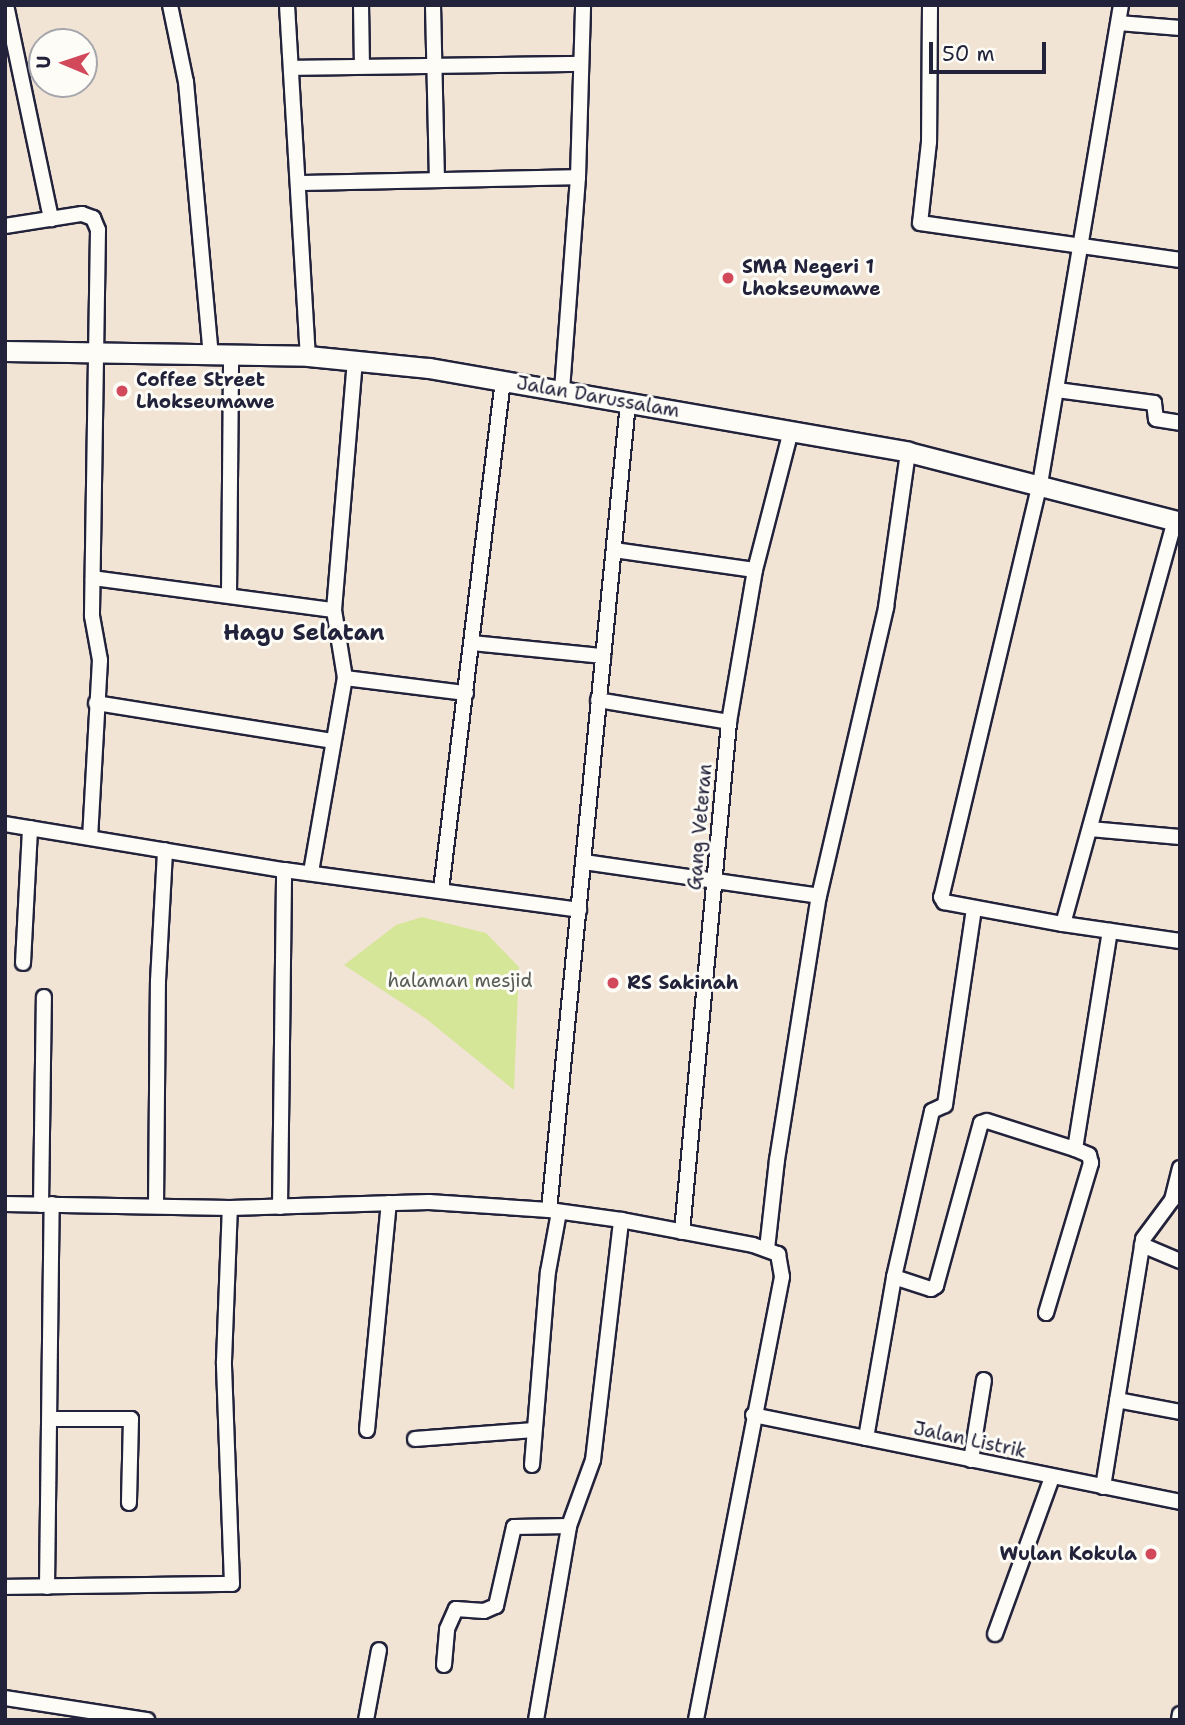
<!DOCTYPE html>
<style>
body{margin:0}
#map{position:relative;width:1185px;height:1725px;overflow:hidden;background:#f1e4d5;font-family:"Shantell Sans",sans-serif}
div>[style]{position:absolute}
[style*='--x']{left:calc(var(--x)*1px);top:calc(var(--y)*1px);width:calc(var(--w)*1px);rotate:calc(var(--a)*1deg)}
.green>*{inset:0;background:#d5e699}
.roads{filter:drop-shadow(2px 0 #22223b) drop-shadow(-2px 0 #22223b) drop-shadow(0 2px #22223b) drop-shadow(0 -2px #22223b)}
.street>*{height:14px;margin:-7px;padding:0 7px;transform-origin:7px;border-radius:7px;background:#fdfcf7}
.secondary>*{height:19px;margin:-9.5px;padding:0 9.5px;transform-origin:9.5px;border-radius:9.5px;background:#fdfcf7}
.dots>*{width:19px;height:19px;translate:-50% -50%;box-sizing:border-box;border:4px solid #fdfcf7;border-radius:50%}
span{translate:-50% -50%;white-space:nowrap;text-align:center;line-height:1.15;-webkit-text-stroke:6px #fdfcf7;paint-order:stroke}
.poi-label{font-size:19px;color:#22223b;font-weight:700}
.left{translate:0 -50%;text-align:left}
.right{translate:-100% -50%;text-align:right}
.street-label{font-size:19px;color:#22223b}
.park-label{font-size:19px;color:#585d57}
.quarter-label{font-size:23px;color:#22223b;font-weight:700}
.frame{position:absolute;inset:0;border:7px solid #22223b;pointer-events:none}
.north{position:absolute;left:28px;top:28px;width:70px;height:70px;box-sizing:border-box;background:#fdfcf7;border:2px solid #a5a5ac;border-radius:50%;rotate:272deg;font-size:19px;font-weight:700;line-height:28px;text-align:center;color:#22223b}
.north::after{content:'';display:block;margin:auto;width:24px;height:32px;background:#d1495b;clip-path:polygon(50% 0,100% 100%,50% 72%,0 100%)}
.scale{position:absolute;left:929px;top:42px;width:117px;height:32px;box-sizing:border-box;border:4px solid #22223b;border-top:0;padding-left:9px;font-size:21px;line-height:24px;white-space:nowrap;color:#22223b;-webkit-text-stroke:5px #fdfcf7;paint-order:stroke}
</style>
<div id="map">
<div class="green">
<i style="clip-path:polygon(422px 917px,486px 933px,519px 967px,514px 1090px,425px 1018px,344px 965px,396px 925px)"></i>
</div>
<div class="roads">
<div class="street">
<i style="--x:6;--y:5;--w:219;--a:78.1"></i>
<i style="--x:170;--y:5;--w:79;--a:78.3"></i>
<i style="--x:186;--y:82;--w:274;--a:84.8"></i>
<i style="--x:287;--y:5;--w:352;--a:86.6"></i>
<i style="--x:361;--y:5;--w:61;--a:89.1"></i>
<i style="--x:433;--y:5;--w:175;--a:88.7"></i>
<i style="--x:930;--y:5;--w:137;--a:90.4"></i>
<i style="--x:929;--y:142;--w:81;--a:96.3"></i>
<i style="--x:920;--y:223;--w:263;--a:8.1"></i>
<i style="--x:1121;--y:5;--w:485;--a:99.6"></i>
<i style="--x:1040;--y:483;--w:426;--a:103.4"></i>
<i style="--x:941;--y:897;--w:6;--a:59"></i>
<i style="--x:944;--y:902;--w:121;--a:10.5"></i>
<i style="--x:1063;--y:924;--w:118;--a:8.3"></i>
<i style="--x:1119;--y:23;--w:61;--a:4.7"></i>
<i style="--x:291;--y:68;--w:289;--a:-0.8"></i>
<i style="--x:298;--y:183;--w:280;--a:-1.2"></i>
<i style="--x:5;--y:226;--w:78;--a:-8.9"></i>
<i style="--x:82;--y:214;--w:12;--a:20"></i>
<i style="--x:93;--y:218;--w:13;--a:67"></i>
<i style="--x:98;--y:230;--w:386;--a:90.9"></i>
<i style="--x:92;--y:616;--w:45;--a:79.7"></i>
<i style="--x:100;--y:660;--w:177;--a:93.2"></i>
<i style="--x:562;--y:390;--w:214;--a:-85.7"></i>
<i style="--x:578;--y:177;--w:172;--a:-88.3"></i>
<i style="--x:1057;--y:390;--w:98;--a:7.6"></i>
<i style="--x:1154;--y:403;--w:16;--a:83"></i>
<i style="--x:1156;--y:419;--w:24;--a:9"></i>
<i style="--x:614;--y:550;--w:142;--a:8.1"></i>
<i style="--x:93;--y:578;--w:243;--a:7.6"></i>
<i style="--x:229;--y:595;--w:240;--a:-89.5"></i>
<i style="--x:472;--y:643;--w:132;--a:5.7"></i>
<i style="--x:345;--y:678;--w:122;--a:7.1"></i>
<i style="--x:598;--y:700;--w:133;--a:9.5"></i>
<i style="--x:96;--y:703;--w:240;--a:9.1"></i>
<i style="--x:5;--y:824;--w:283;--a:9.4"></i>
<i style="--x:284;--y:870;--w:298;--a:7.7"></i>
<i style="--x:1090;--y:829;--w:90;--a:5.1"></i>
<i style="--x:584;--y:862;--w:237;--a:8.2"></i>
<i style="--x:311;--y:872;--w:197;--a:-80.1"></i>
<i style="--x:345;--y:678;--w:69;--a:-99.2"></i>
<i style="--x:334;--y:610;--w:250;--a:-85.2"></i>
<i style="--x:441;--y:890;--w:514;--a:-83.07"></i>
<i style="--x:1063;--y:924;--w:418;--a:-74.5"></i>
<i style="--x:23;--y:963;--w:135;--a:-87"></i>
<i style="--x:5;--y:1204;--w:225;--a:1"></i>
<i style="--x:230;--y:1208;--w:199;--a:-1.7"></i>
<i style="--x:429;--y:1202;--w:120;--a:3.8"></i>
<i style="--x:549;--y:1210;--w:73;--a:7.9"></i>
<i style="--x:621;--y:1220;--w:134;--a:10.7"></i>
<i style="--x:753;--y:1245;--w:27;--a:20"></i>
<i style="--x:778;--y:1254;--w:23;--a:80"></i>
<i style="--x:782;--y:1277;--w:451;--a:101"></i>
<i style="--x:41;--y:1205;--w:208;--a:-89.2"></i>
<i style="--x:156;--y:1206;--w:225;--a:-89.5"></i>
<i style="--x:158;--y:981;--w:131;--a:-86.9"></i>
<i style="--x:280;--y:1207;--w:337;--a:-89.3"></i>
<i style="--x:549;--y:1210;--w:811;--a:-84.41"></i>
<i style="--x:682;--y:1232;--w:512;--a:-84.73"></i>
<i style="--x:729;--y:722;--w:154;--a:-80.3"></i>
<i style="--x:755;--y:570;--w:144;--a:-75.5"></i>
<i style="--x:1142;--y:1245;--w:41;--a:22.8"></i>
<i style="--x:767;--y:1249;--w:90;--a:-83.6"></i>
<i style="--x:777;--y:1160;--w:267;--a:-81"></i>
<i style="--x:819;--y:896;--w:297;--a:-76.9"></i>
<i style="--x:886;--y:607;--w:157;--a:-81.9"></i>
<i style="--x:894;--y:1277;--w:170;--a:-77.1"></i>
<i style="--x:932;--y:1111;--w:14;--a:-25"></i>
<i style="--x:945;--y:1105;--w:199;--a:-81.6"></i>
<i style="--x:1046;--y:1313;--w:157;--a:-73.3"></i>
<i style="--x:1091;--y:1163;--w:8;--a:-104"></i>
<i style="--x:1089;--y:1155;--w:15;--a:-157"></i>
<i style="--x:1075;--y:1149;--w:221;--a:-80.9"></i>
<i style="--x:1117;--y:1400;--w:64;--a:10.8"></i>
<i style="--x:753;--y:1415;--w:436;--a:11.5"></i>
<i style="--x:50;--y:1419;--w:81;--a:0"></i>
<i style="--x:131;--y:1419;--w:84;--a:91.4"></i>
<i style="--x:367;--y:1430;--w:228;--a:-84.5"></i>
<i style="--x:866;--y:1438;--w:163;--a:-80.1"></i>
<i style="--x:894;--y:1277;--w:39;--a:18"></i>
<i style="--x:931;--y:1289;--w:6;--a:-31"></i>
<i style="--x:936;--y:1286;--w:169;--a:-74.6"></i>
<i style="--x:981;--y:1123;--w:6;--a:-18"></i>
<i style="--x:987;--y:1121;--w:92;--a:17.7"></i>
<i style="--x:415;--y:1439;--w:119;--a:-4.3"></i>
<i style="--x:971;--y:1460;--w:81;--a:-80.8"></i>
<i style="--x:532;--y:1465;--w:194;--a:-85.3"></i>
<i style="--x:548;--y:1272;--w:61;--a:-79.6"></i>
<i style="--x:1103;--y:1487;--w:251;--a:-80.8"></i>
<i style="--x:1143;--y:1239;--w:49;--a:-53.4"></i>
<i style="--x:1172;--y:1200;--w:33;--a:-76"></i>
<i style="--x:5;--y:1587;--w:227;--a:-0.8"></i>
<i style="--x:232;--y:1584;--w:223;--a:-92.1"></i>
<i style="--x:224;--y:1361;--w:153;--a:-87.8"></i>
<i style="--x:47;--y:1587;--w:383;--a:-89.3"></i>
<i style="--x:995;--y:1634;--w:167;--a:-70"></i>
<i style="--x:444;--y:1665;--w:36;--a:-85"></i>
<i style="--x:447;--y:1629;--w:22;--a:-66"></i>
<i style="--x:456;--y:1609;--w:28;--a:4"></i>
<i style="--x:484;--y:1611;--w:13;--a:-23"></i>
<i style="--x:496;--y:1606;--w:81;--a:-77.2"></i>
<i style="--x:514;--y:1527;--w:55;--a:-1"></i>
<i style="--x:5;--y:1698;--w:144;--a:8.8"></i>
<i style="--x:366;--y:1720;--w:71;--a:-79.5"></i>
<i style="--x:536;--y:1720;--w:197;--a:-80.3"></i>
<i style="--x:569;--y:1526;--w:70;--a:-70"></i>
<i style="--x:593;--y:1460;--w:242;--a:-83.3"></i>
<i style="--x:1179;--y:1720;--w:6;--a:-81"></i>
</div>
<div class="secondary">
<i style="--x:5;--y:351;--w:303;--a:0.9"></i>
<i style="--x:308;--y:356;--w:122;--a:5.7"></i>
<i style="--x:429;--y:368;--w:486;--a:9.9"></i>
<i style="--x:908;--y:452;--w:281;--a:14.4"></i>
</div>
</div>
<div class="dots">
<i style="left:728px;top:278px;background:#d1495b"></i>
<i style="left:122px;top:391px;background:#d1495b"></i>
<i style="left:613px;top:983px;background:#d1495b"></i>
<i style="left:1151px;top:1554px;background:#d1495b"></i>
</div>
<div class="poi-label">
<span class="left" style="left:742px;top:278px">SMA Negeri 1<br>Lhokseumawe</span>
<span class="left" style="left:136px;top:391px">Coffee Street<br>Lhokseumawe</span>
<span class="left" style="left:627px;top:983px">RS Sakinah</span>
<span class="right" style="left:1137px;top:1554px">Wulan Kokula</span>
</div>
<div class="street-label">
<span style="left:598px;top:397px;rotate:10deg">Jalan Darussalam</span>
<span style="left:700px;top:827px;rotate:-85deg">Gang Veteran</span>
<span style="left:970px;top:1440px;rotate:12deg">Jalan Listrik</span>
</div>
<div class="park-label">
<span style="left:460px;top:981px">halaman mesjid</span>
</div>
<div class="quarter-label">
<span style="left:304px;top:632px">Hagu Selatan</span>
</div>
<div class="frame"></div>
<div class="north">U</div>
<div class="scale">50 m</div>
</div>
